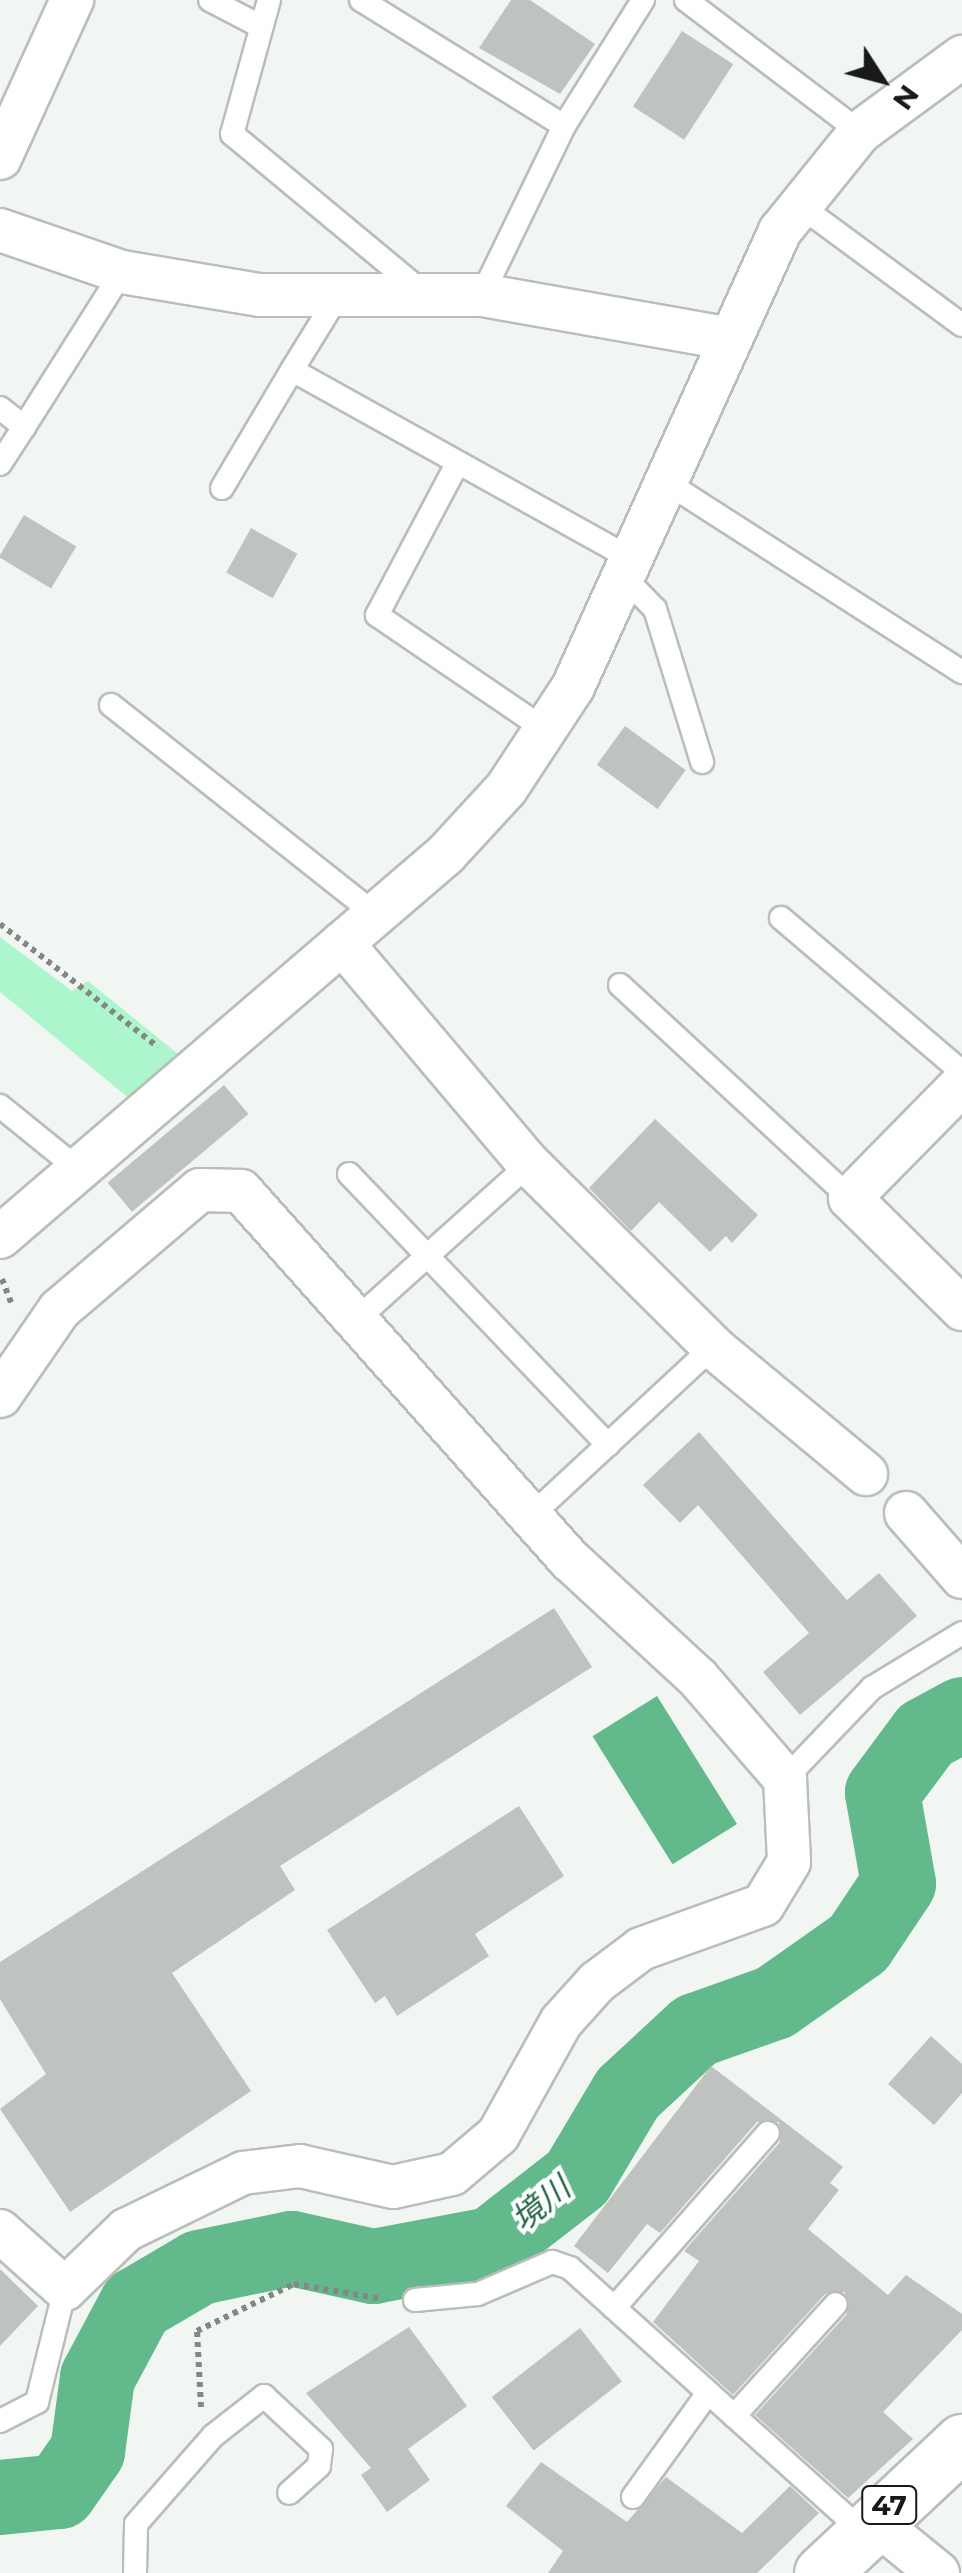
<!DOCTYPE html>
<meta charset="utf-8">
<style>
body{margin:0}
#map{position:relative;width:962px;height:2573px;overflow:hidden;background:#f1f6f3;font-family:Montserrat,"Noto Sans JP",sans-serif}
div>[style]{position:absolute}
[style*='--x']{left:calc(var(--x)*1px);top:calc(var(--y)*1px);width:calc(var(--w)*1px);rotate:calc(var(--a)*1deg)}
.green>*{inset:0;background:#adf5cd}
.water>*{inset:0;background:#62ba8c;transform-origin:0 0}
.river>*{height:75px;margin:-37.5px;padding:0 37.5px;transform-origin:37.5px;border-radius:37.5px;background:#62ba8c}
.building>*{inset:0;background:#bec3c0;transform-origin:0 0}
.path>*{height:6px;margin-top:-3px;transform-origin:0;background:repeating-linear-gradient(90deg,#848785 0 5px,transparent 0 10px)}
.roads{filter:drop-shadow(2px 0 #b9bebb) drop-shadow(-2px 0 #b9bebb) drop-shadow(0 2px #b9bebb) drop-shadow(0 -2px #b9bebb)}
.lane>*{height:22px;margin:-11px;padding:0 11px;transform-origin:11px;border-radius:11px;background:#fff}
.street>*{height:42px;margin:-21px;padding:0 21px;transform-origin:21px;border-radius:21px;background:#fff}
.primary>*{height:55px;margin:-27.5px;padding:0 27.5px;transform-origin:27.5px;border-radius:27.5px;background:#fff}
span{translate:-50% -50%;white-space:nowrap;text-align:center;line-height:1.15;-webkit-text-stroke:8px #fff;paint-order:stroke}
.shield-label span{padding:2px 8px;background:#fff;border:2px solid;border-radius:8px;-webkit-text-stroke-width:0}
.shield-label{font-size:28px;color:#181a18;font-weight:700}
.water-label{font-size:32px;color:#246546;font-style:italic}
.north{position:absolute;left:832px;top:30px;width:100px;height:100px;-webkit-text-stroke:8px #fff;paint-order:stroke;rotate:126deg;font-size:28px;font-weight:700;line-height:40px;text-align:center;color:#181a18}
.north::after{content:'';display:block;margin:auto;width:35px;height:45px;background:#181a18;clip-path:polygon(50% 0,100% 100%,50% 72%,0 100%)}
</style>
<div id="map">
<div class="green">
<i style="clip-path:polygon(0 937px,72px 991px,88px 981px,179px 1055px,130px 1099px,0 992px)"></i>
</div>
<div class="water">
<i style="left:657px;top:1696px;width:151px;height:76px;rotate:58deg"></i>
</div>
<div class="river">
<i style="--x:0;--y:2497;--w:59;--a:-5.8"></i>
<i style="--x:59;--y:2491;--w:49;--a:-55"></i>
<i style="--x:87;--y:2451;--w:75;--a:-82.3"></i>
<i style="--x:97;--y:2377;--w:83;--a:-61.9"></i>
<i style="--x:136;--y:2304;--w:73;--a:-30.4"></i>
<i style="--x:199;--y:2267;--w:94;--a:-11.7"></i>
<i style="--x:291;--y:2248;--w:84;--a:12.4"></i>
<i style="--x:373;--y:2266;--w:120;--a:-10.6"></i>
<i style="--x:491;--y:2244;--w:109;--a:-37.9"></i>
<i style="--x:577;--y:2177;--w:98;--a:-59.2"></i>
<i style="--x:627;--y:2093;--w:93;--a:-42.8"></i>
<i style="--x:695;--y:2030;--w:84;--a:-19.5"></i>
<i style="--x:774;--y:2002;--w:103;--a:-35.1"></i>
<i style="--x:858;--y:1943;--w:72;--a:-56.3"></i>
<i style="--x:898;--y:1883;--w:92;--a:-100"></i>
<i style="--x:882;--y:1792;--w:72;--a:-53.4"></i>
<i style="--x:925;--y:1734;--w:42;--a:-28.4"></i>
</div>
<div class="building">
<i style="clip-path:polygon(511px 0,530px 0,595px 44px,560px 94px,479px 48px)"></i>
<i style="left:682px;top:31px;width:61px;height:90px;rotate:33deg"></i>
<i style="left:24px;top:515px;width:61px;height:49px;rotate:31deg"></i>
<i style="left:251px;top:528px;width:53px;height:51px;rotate:29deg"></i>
<i style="left:625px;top:726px;width:75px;height:48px;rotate:36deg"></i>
<i style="left:224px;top:1085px;width:38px;height:152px;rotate:50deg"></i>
<i style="clip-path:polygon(655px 1119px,758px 1215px,732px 1243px,726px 1236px,710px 1252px,659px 1202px,631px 1231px,589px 1188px)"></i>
<i style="clip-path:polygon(699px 1432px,847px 1600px,879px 1573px,917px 1616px,800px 1715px,763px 1672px,809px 1633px,698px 1505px,680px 1523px,643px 1485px)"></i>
<i style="clip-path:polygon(554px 1608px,592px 1667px,280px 1866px,295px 1890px,172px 1973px,251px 2091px,70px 2212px,0 2109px,46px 2074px,0 1999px,0 1962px)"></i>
<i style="clip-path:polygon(519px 1806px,564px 1876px,475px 1934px,489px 1956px,397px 2016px,385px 1996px,375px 2003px,327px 1930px)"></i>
<i style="clip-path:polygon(931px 2036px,962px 2064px,962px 2093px,934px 2125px,888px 2084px)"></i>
<i style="clip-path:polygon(711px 2066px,843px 2167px,830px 2183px,839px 2190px,808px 2229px,888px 2295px,906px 2275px,962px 2314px,962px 2330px,883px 2412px,913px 2439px,848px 2498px,755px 2415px,847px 2314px,845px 2292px,825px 2294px,733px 2395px,653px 2322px,699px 2261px,684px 2251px,780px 2142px,779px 2122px,757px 2122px,660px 2233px,647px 2224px,608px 2273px,574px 2246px)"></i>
<i style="clip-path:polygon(0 2269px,38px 2306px,0 2346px)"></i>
<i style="clip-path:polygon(409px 2327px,467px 2406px,408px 2449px,430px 2480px,387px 2512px,361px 2475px,371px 2468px,306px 2393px)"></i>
<i style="left:580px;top:2328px;width:68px;height:112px;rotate:52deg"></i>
<i style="clip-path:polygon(541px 2462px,627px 2522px,666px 2477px,742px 2533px,790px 2486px,819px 2513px,757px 2573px,548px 2573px,563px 2551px,506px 2506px)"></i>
</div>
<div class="path">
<i style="--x:0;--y:924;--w:200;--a:37.9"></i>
<i style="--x:2;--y:1279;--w:26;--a:69"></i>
<i style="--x:201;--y:2407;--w:76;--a:-93"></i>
<i style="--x:197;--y:2331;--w:108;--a:-25.9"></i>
<i style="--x:294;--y:2284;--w:90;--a:9.6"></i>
</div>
<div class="roads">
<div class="lane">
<i style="--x:210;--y:0;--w:52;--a:27.6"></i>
<i style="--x:269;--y:0;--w:139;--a:105.4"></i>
<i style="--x:232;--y:134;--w:246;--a:39.7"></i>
<i style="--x:361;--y:0;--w:239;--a:31.8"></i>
<i style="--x:564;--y:126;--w:188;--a:115.9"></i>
<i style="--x:686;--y:0;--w:218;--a:37.2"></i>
<i style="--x:564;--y:126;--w:149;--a:-57.9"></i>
<i style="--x:799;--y:205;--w:202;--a:36.4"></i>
<i style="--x:337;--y:297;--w:86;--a:121.7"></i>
<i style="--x:292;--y:370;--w:388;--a:29.1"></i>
<i style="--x:0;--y:408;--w:31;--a:38"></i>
<i style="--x:24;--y:427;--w:183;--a:-57.7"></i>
<i style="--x:0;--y:464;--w:44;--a:-57"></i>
<i style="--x:457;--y:464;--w:171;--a:117.9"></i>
<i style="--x:377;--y:615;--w:206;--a:34.3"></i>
<i style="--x:666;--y:482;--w:352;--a:32.7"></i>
<i style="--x:222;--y:488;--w:137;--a:-59.3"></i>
<i style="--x:623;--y:576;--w:46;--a:45.9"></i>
<i style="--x:655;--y:609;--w:160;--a:72.9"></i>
<i style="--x:111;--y:705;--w:337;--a:38.4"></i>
<i style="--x:781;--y:918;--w:238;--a:40.4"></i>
<i style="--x:620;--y:985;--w:313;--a:42.8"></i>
<i style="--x:0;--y:1106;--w:102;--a:39"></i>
<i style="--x:349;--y:1174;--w:375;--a:46.3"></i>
<i style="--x:356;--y:1320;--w:233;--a:-42"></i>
<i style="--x:533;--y:1514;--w:246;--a:-42.9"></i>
<i style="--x:785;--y:1779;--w:126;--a:-46.3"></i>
<i style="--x:872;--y:1688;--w:105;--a:-31.4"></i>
<i style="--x:415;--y:2300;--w:63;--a:-5.4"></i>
<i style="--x:478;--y:2294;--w:81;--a:-23.4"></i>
<i style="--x:552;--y:2262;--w:19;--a:18"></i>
<i style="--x:570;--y:2268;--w:393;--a:42"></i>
<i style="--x:614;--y:2308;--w:233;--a:-48.7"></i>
<i style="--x:734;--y:2416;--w:151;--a:-47.7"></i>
<i style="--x:0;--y:2421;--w:42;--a:-27.2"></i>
<i style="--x:37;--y:2402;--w:116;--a:-76.1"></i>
<i style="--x:633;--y:2497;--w:128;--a:-54.2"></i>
<i style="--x:135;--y:2573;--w:49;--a:-88.8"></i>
<i style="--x:136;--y:2524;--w:117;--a:-48.8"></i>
<i style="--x:213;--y:2436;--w:65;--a:-38.1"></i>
<i style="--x:264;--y:2396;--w:78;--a:42.9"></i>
<i style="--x:321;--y:2449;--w:17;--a:97"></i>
<i style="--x:319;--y:2466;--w:40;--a:138"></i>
</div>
<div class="street">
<i style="--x:0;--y:158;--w:174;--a:-65.5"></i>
<i style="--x:0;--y:230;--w:129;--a:19"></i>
<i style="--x:122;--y:272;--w:140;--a:9.5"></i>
<i style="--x:260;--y:295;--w:222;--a:0"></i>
<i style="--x:482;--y:295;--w:249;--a:10"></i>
<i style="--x:342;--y:943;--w:289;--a:49.8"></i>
<i style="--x:529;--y:1164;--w:260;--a:44.8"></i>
<i style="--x:713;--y:1347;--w:199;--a:39.7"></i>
<i style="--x:962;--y:1084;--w:160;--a:134.5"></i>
<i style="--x:850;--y:1198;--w:158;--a:44.7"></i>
<i style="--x:0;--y:1237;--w:588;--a:-40.65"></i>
<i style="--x:446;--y:854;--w:88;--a:-47.3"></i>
<i style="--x:506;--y:789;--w:122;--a:-56.7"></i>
<i style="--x:573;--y:687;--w:501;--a:-65.58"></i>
<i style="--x:780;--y:231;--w:127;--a:-51.1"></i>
<i style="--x:860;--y:132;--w:127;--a:-36.3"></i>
<i style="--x:0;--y:1396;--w:104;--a:-55.5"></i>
<i style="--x:59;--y:1310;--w:185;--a:-40.4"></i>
<i style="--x:200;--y:1190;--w:41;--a:1.4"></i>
<i style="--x:241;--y:1191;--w:494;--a:48.3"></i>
<i style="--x:570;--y:1560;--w:173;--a:42.7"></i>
<i style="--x:697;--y:1677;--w:135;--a:49.2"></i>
<i style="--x:785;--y:1779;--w:83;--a:87.2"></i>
<i style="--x:789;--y:1862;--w:50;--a:121.2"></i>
<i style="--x:763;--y:1905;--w:130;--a:160.2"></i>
<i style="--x:641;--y:1949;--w:55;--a:143.1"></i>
<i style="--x:597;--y:1982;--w:54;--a:132"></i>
<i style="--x:561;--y:2022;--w:129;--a:119.1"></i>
<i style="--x:498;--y:2135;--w:60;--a:139.7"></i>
<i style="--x:452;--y:2174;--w:60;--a:167.6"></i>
<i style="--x:393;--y:2187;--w:95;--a:-167.3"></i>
<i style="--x:300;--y:2166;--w:57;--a:173"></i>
<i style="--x:243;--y:2173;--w:130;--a:154"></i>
<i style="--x:126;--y:2230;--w:85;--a:136"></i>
<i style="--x:65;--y:2289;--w:87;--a:-138.3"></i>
<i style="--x:906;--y:1513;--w:85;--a:48.8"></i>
<i style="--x:873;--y:2520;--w:84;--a:39.2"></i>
</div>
<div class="primary">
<i style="--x:822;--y:2573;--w:192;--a:-43.1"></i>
</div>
</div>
<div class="shield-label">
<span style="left:889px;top:2505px">47</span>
</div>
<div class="water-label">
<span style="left:541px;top:2204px;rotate:-39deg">境川</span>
</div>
<div class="north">N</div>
</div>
